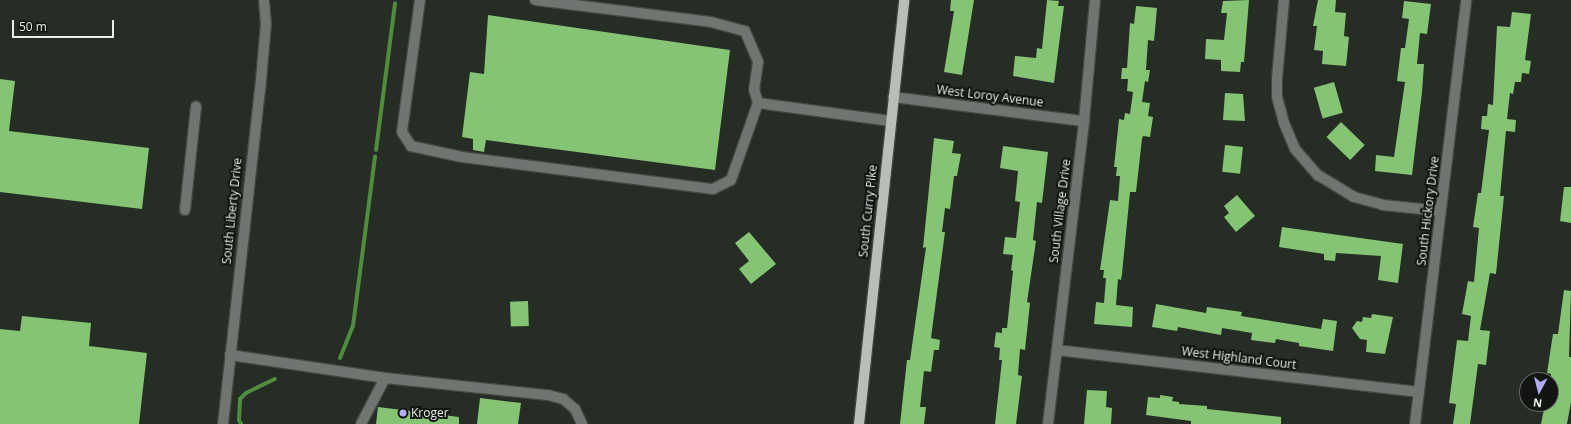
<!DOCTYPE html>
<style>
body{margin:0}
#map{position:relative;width:1571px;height:424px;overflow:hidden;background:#262d25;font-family:"Open Sans",sans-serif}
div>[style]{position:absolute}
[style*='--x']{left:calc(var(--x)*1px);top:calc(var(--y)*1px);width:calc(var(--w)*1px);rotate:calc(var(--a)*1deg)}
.stream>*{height:4px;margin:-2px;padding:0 2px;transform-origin:2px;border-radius:2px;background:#4f8c3e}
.building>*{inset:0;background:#84c474;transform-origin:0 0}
.roads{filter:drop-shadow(1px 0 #414840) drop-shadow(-1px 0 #414840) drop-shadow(0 1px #414840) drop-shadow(0 -1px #414840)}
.minor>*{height:10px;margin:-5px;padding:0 5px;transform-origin:5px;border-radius:5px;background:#717571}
.major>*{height:10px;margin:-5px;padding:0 5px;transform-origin:5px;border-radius:5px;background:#b8bfb7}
.dots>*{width:11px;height:11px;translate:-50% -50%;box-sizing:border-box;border:2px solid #111411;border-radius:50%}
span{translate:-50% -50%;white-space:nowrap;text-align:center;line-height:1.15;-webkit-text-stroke:4px #111411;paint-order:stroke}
.street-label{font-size:12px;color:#eaeee9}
.poi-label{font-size:12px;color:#eaeee9}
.left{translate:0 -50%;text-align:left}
.north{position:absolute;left:1519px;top:372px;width:40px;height:40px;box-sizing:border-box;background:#111411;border:1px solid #686b67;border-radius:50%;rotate:187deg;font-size:11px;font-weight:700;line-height:16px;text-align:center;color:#eaeee9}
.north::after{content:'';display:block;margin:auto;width:14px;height:18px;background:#b5acf8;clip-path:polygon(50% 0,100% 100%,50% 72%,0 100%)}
.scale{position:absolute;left:12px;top:20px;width:102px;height:18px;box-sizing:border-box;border:2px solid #eaeee9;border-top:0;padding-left:5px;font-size:12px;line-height:14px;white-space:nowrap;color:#eaeee9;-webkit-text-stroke:3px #111411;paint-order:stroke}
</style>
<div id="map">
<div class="stream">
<i style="--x:376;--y:150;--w:148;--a:-82.6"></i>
<i style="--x:340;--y:358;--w:35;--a:-68"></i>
<i style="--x:353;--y:326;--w:171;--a:-82.6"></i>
<i style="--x:241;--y:424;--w:4;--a:-117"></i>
<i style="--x:239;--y:420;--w:21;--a:-87"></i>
<i style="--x:240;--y:399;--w:8;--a:-45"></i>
<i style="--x:246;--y:393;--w:32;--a:-26"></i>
</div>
<div class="building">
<i style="clip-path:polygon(951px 0,974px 0,962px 75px,944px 72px,954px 11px,950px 11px)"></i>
<i style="clip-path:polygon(1047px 0,1059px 1px,1058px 6px,1064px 6px,1054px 83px,1013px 76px,1015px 56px,1036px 58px,1037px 48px,1042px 49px)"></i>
<i style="clip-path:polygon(1249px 0,1244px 62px,1241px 62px,1240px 72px,1221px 71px,1221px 60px,1205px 59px,1206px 39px,1224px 40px,1227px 13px,1221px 13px,1223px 1px)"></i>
<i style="clip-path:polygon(1318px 0,1336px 0,1335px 12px,1346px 13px,1344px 36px,1349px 37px,1346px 66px,1322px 64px,1323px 51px,1314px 50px,1317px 26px,1313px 26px)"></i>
<i style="clip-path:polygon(1404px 1px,1431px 4px,1427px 34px,1420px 33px,1417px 64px,1424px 64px,1422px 92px,1412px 175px,1375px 171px,1376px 155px,1394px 157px,1405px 82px,1397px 81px,1401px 48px,1405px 48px,1409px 19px,1402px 18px)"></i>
<i style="clip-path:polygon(1136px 6px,1157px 8px,1154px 41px,1148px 40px,1146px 70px,1150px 70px,1148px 82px,1145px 81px,1142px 102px,1150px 103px,1148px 116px,1153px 117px,1150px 137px,1143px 136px,1142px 139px,1136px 192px,1130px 192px,1122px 274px,1121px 280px,1118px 279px,1116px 305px,1133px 307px,1132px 327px,1094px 324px,1096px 302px,1104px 303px,1106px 278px,1103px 278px,1104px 270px,1100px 270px,1110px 200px,1118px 201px,1120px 176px,1116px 176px,1117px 167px,1114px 167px,1119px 119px,1124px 120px,1125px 113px,1130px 114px,1133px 92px,1127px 91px,1128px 79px,1121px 79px,1122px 68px,1127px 68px,1130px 23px,1134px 24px)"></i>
<i style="clip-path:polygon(1512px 12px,1531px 14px,1525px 60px,1531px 61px,1529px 74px,1522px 73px,1521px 82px,1515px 82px,1513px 94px,1510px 93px,1507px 119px,1516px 120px,1515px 132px,1506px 131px,1500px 196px,1504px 196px,1496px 274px,1490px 273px,1480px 330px,1490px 331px,1486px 365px,1478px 364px,1470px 424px,1453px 424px,1456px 404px,1449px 403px,1457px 340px,1468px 341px,1471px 316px,1462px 314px,1468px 281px,1474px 282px,1479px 228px,1473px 227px,1478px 193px,1481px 193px,1489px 130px,1481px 129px,1482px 116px,1487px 116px,1488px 104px,1493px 105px,1497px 26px,1510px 27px)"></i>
<i style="clip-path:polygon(488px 15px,730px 50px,715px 170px,486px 140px,484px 152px,473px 150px,473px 139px,462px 137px,470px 72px,484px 74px)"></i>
<i style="clip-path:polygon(0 79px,15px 81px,9px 131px,149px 148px,142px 209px,0 192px)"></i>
<i style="left:1334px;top:82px;width:32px;height:21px;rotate:74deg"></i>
<i style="clip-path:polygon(1225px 93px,1243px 94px,1245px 121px,1223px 120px)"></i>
<i style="left:1341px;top:122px;width:33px;height:21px;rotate:44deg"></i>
<i style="clip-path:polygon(934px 138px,954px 141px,952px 153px,961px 154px,957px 176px,954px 176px,950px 209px,945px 208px,942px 232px,945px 232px,931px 338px,940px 340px,939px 350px,934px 350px,931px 372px,924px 371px,920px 407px,926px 407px,924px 424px,900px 424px,907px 360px,910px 360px,926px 247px,923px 248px)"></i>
<i style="left:1225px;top:145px;width:18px;height:27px;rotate:6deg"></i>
<i style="clip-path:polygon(1003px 146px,1048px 152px,1042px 203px,1037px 202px,1033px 240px,1036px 241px,1027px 302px,1030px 303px,1025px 350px,1020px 349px,1018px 375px,1022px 376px,1016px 424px,995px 424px,1002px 360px,999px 360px,1000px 348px,994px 347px,996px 332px,1002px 333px,1002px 328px,1007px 328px,1013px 271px,1011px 270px,1013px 255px,1003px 254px,1005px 237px,1016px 238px,1020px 202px,1015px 201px,1018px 171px,1000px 168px)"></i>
<i style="clip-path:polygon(1564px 187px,1571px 187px,1571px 223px,1560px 221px)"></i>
<i style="clip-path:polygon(1237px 195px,1255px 216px,1236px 232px,1224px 217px,1229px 213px,1224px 206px)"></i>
<i style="clip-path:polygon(1282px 227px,1403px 244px,1398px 283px,1378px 280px,1381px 256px,1336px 253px,1335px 261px,1324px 260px,1324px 254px,1279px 247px)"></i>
<i style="clip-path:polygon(749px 232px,776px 264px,751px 284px,739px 269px,749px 261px,735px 243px)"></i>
<i style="clip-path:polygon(1564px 290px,1571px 291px,1569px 357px,1571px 357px,1571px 402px,1567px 424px,1541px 424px,1545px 404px,1551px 404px,1551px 374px,1547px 373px,1553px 334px,1558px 334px)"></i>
<i style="left:528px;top:301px;width:25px;height:18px;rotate:88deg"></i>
<i style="clip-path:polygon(1156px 304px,1206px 313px,1207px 307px,1242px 312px,1241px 316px,1321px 329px,1323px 319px,1337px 321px,1333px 351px,1299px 346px,1299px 343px,1276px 339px,1275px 343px,1251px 340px,1252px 333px,1222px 328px,1221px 335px,1178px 327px,1177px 331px,1152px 327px)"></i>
<i style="clip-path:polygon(1372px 314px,1393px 317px,1385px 354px,1366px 352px,1367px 340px,1360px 339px,1352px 328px,1357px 321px,1362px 322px,1363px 317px,1371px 318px)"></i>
<i style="clip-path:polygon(22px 316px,91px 323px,89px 346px,147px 353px,139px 424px,0 424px,0 329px,20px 331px)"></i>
<i style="clip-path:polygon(1087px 390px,1107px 391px,1106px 407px,1112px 408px,1111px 424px,1084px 424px)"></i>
<i style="clip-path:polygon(1160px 395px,1173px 397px,1172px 401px,1179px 402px,1179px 404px,1207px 406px,1207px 409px,1281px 417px,1281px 424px,1191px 424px,1191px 421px,1146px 415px,1148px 397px,1160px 398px)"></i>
<i style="clip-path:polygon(480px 398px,521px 403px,518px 424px,477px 424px)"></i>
<i style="clip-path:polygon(378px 407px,459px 417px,459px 424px,376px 424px)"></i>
</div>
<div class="roads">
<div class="minor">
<i style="--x:420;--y:0;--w:133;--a:97.8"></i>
<i style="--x:402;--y:132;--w:17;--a:57"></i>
<i style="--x:411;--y:146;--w:52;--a:12.2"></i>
<i style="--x:462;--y:157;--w:253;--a:7.3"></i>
<i style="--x:713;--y:189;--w:20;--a:-27"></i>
<i style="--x:731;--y:180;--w:82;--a:-70.7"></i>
<i style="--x:535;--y:0;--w:177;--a:7.1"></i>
<i style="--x:711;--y:22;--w:35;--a:15"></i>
<i style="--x:745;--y:31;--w:34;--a:67"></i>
<i style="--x:758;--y:62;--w:27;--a:98"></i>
<i style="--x:754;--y:89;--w:15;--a:74"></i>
<i style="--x:758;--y:103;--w:134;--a:7.7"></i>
<i style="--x:1284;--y:0;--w:78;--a:95.1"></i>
<i style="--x:1277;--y:78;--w:19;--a:90"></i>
<i style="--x:1277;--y:97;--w:27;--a:75"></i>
<i style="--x:1284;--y:123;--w:28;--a:67"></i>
<i style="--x:1295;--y:149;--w:35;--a:49"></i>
<i style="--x:1318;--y:175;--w:42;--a:31.4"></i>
<i style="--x:1354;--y:197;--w:30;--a:15"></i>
<i style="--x:1383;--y:205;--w:58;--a:5.9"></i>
<i style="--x:893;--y:97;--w:193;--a:7.2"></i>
<i style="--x:185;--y:210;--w:104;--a:-83.9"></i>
<i style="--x:1057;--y:350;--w:364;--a:6.6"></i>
<i style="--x:230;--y:355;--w:157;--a:8.4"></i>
<i style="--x:385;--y:378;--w:164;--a:6"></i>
<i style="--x:548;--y:395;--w:16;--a:15"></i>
<i style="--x:563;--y:399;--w:16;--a:40"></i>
<i style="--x:575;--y:409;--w:17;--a:65"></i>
<i style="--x:223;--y:424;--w:335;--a:-83.7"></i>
<i style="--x:260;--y:91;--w:67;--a:-84.9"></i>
<i style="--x:266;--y:24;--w:24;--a:-95"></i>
<i style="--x:361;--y:424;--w:52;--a:-62.4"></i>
<i style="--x:1048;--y:424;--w:305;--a:-83.2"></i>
<i style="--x:1084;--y:121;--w:121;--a:-84.8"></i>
<i style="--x:1415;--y:424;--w:427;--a:-83.1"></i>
</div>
<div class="major">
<i style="--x:859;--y:424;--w:426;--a:-83.9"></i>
</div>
</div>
<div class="dots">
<i style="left:403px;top:413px;background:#b5acf8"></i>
</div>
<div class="street-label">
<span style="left:990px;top:96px;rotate:7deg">West Loroy Avenue</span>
<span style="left:232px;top:211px;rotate:-84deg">South Liberty Drive</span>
<span style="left:868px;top:211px;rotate:-84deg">South Curry Pike</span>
<span style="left:1060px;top:211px;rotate:-83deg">South Village Drive</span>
<span style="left:1428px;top:211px;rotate:-83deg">South Hickory Drive</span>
<span style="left:1239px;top:358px;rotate:7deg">West Highland Court</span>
</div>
<div class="poi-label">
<span class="left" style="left:411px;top:413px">Kroger</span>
</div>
<div class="north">N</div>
<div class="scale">50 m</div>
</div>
